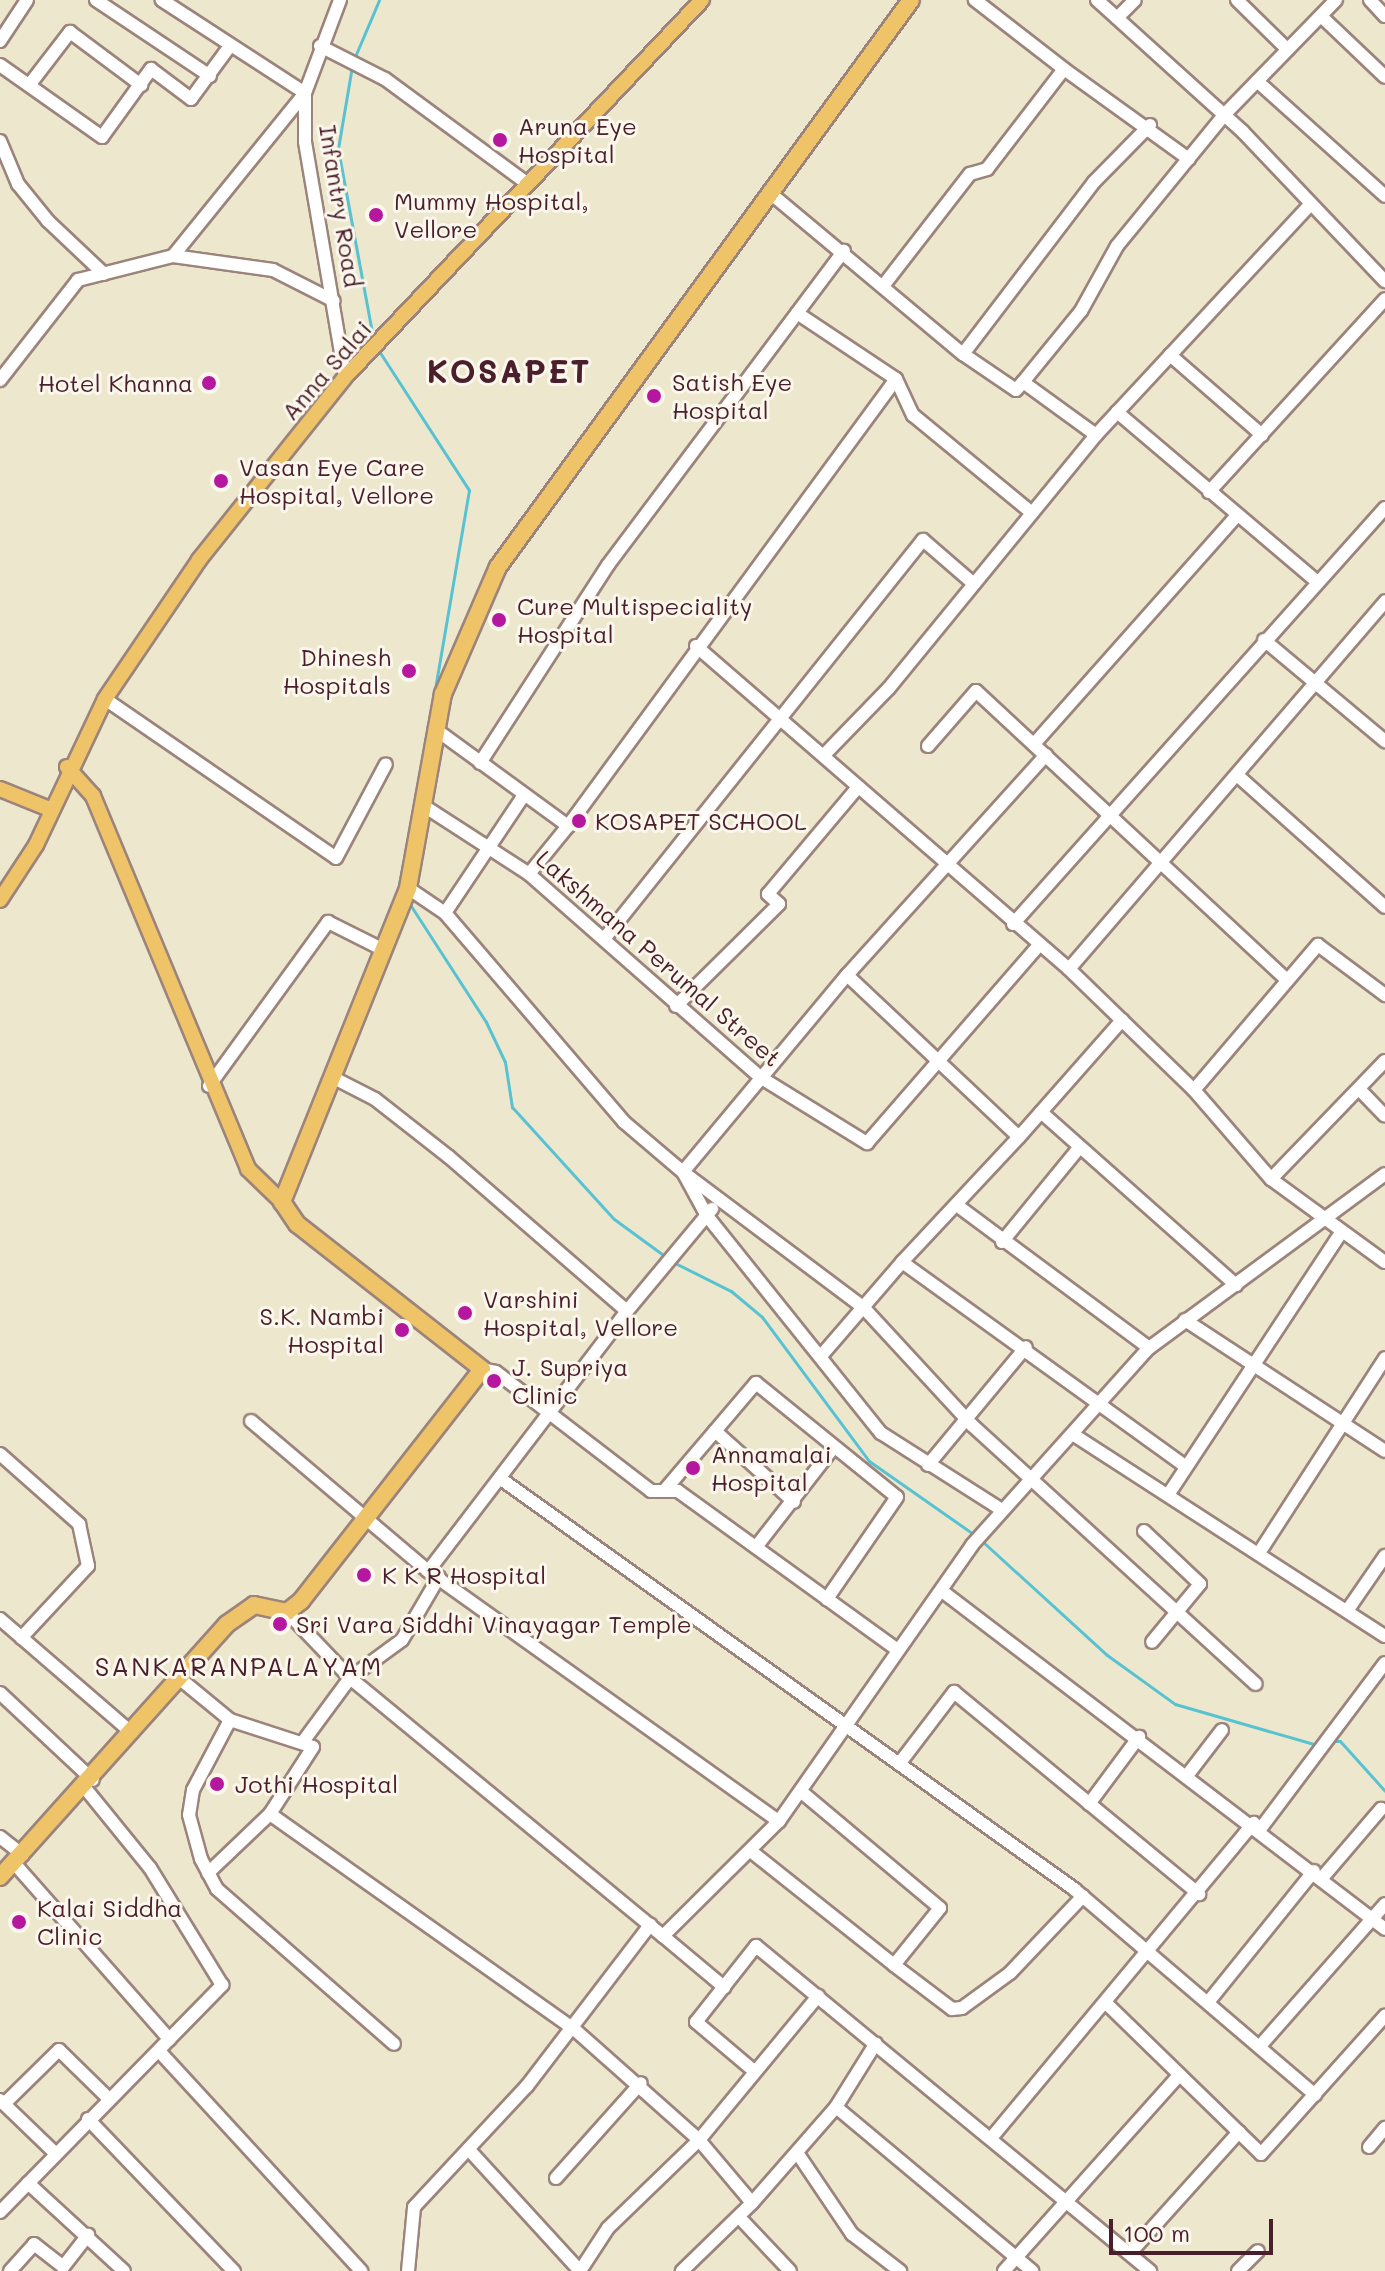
<!DOCTYPE html>
<style>
body{margin:0}
#map{position:relative;width:1385px;height:2271px;overflow:hidden;background:#ede8cd;font-family:Mali,sans-serif}
div>[style]{position:absolute}
[style*='--x']{left:calc(var(--x)*1px);top:calc(var(--y)*1px);width:calc(var(--w)*1px);rotate:calc(var(--a)*1deg)}
.stream>*{height:3px;margin:-1.5px;padding:0 1.5px;transform-origin:1.5px;border-radius:1.5px;background:#58c2d3}
.roads{filter:drop-shadow(2px 0 #9c847c) drop-shadow(-2px 0 #9c847c) drop-shadow(0 2px #9c847c) drop-shadow(0 -2px #9c847c)}
.minor>*{height:12px;margin:-6px;padding:0 6px;transform-origin:6px;border-radius:6px;background:#fff}
.major>*{height:14px;margin:-7px;padding:0 7px;transform-origin:7px;border-radius:7px;background:#efc469}
.highway>*{height:16px;margin:-8px;padding:0 8px;transform-origin:8px;border-radius:8px;background:#efc469}
.dots>*{width:22px;height:22px;translate:-50% -50%;box-sizing:border-box;border:4px solid #fbf7ec;border-radius:50%}
span{translate:-50% -50%;white-space:nowrap;text-align:center;line-height:1.15;-webkit-text-stroke:6px #fbf7ec;paint-order:stroke}
.poi-label{font-size:24px;color:#4a1f2b}
.left{translate:0 -50%;text-align:left}
.right{translate:-100% -50%;text-align:right}
.street-label{font-size:24px;color:#4a1f2b}
.neighbourhood-label{font-size:26px;color:#4a1f2b;letter-spacing:2px}
.district-label{font-size:32px;color:#4a1f2b;font-weight:700;letter-spacing:2px}
.scale{position:absolute;left:1109px;top:2219px;width:164px;height:36px;box-sizing:border-box;border:4px solid #4a1f2b;border-top:0;padding-left:10px;font-size:24px;line-height:28px;white-space:nowrap;color:#4a1f2b;-webkit-text-stroke:6px #fbf7ec;paint-order:stroke}
</style>
<div id="map">
<div class="stream">
<i style="--x:354;--y:59;--w:64;--a:-67"></i>
<i style="--x:352;--y:66;--w:84;--a:99.6"></i>
<i style="--x:338;--y:149;--w:191;--a:79.5"></i>
<i style="--x:379;--y:351;--w:166;--a:57.1"></i>
<i style="--x:469;--y:490;--w:284;--a:99.7"></i>
<i style="--x:399;--y:884;--w:76;--a:-78.7"></i>
<i style="--x:411;--y:906;--w:138;--a:57.1"></i>
<i style="--x:486;--y:1022;--w:44;--a:64.6"></i>
<i style="--x:505;--y:1062;--w:46;--a:81.2"></i>
<i style="--x:512;--y:1107;--w:151;--a:47.7"></i>
<i style="--x:614;--y:1219;--w:64;--a:36.2"></i>
<i style="--x:673;--y:1262;--w:65;--a:26.6"></i>
<i style="--x:731;--y:1291;--w:40;--a:40"></i>
<i style="--x:762;--y:1317;--w:179;--a:53.4"></i>
<i style="--x:869;--y:1461;--w:131;--a:35"></i>
<i style="--x:982;--y:1541;--w:169;--a:42.4"></i>
<i style="--x:1107;--y:1655;--w:84;--a:35.8"></i>
<i style="--x:1175;--y:1704;--w:148;--a:16.1"></i>
<i style="--x:1331;--y:1741;--w:9;--a:0"></i>
<i style="--x:1340;--y:1741;--w:67;--a:48"></i>
</div>
<div class="roads">
<div class="minor">
<i style="--x:96;--y:0;--w:137;--a:33.7"></i>
<i style="--x:340;--y:0;--w:99;--a:110.6"></i>
<i style="--x:305;--y:93;--w:49;--a:90"></i>
<i style="--x:305;--y:142;--w:238;--a:80.3"></i>
<i style="--x:1097;--y:0;--w:197;--a:42.1"></i>
<i style="--x:1243;--y:132;--w:206;--a:46.4"></i>
<i style="--x:1237;--y:0;--w:71;--a:44.4"></i>
<i style="--x:1370;--y:0;--w:22;--a:47"></i>
<i style="--x:1321;--y:16;--w:88;--a:43.6"></i>
<i style="--x:1117;--y:18;--w:25;--a:-45"></i>
<i style="--x:0;--y:41;--w:49;--a:-56.6"></i>
<i style="--x:320;--y:46;--w:73;--a:26.9"></i>
<i style="--x:385;--y:79;--w:177;--a:36.3"></i>
<i style="--x:0;--y:65;--w:125;--a:35.2"></i>
<i style="--x:102;--y:137;--w:84;--a:-54.2"></i>
<i style="--x:151;--y:69;--w:50;--a:36.9"></i>
<i style="--x:191;--y:99;--w:66;--a:-53.7"></i>
<i style="--x:1064;--y:69;--w:154;--a:35.8"></i>
<i style="--x:1257;--y:81;--w:172;--a:41.9"></i>
<i style="--x:30;--y:84;--w:66;--a:-52.4"></i>
<i style="--x:70;--y:32;--w:89;--a:36.7"></i>
<i style="--x:0;--y:141;--w:47;--a:67.3"></i>
<i style="--x:18;--y:184;--w:48;--a:51"></i>
<i style="--x:48;--y:221;--w:77;--a:43.4"></i>
<i style="--x:769;--y:192;--w:253;--a:39.9"></i>
<i style="--x:963;--y:354;--w:64;--a:34.2"></i>
<i style="--x:1016;--y:390;--w:11;--a:-49"></i>
<i style="--x:1023;--y:382;--w:90;--a:36"></i>
<i style="--x:173;--y:256;--w:101;--a:8"></i>
<i style="--x:273;--y:270;--w:68;--a:26.9"></i>
<i style="--x:883;--y:286;--w:142;--a:-52.2"></i>
<i style="--x:970;--y:174;--w:18;--a:-16"></i>
<i style="--x:987;--y:169;--w:126;--a:-52.4"></i>
<i style="--x:1064;--y:69;--w:113;--a:-142.2"></i>
<i style="--x:797;--y:313;--w:119;--a:33.7"></i>
<i style="--x:896;--y:379;--w:40;--a:65"></i>
<i style="--x:913;--y:415;--w:154;--a:39.5"></i>
<i style="--x:963;--y:354;--w:216;--a:-52.7"></i>
<i style="--x:1094;--y:182;--w:80;--a:-45.5"></i>
<i style="--x:1170;--y:355;--w:122;--a:41"></i>
<i style="--x:0;--y:380;--w:127;--a:-52"></i>
<i style="--x:78;--y:280;--w:98;--a:-14.2"></i>
<i style="--x:173;--y:256;--w:210;--a:-51"></i>
<i style="--x:305;--y:93;--w:171;--a:-147"></i>
<i style="--x:1023;--y:382;--w:92;--a:-50.8"></i>
<i style="--x:1081;--y:311;--w:74;--a:-61"></i>
<i style="--x:1117;--y:246;--w:171;--a:-50.7"></i>
<i style="--x:1225;--y:114;--w:159;--a:-45.8"></i>
<i style="--x:1117;--y:412;--w:261;--a:40.3"></i>
<i style="--x:1209;--y:492;--w:261;--a:-47.6"></i>
<i style="--x:1264;--y:640;--w:158;--a:39.9"></i>
<i style="--x:696;--y:646;--w:493;--a:40.9"></i>
<i style="--x:1069;--y:969;--w:174;--a:44.1"></i>
<i style="--x:1194;--y:1090;--w:118;--a:49.1"></i>
<i style="--x:1271;--y:1179;--w:141;--a:36.1"></i>
<i style="--x:105;--y:699;--w:280;--a:34.5"></i>
<i style="--x:336;--y:858;--w:106;--a:-62"></i>
<i style="--x:435;--y:729;--w:165;--a:36.1"></i>
<i style="--x:568;--y:826;--w:554;--a:-53.73"></i>
<i style="--x:1034;--y:744;--w:306;--a:-48.4"></i>
<i style="--x:928;--y:746;--w:73;--a:-48.9"></i>
<i style="--x:976;--y:691;--w:425;--a:42.9"></i>
<i style="--x:824;--y:755;--w:93;--a:-45.9"></i>
<i style="--x:889;--y:688;--w:327;--a:-50.7"></i>
<i style="--x:1096;--y:435;--w:313;--a:-47.1"></i>
<i style="--x:1046;--y:755;--w:297;--a:132.1"></i>
<i style="--x:847;--y:975;--w:256;--a:129.8"></i>
<i style="--x:683;--y:1172;--w:225;--a:36.9"></i>
<i style="--x:863;--y:1307;--w:161;--a:47.3"></i>
<i style="--x:972;--y:1425;--w:384;--a:42.4"></i>
<i style="--x:480;--y:763;--w:236;--a:-57.1"></i>
<i style="--x:608;--y:565;--w:393;--a:-53.1"></i>
<i style="--x:1237;--y:775;--w:198;--a:41.7"></i>
<i style="--x:424;--y:806;--w:125;--a:32.9"></i>
<i style="--x:529;--y:874;--w:308;--a:41.3"></i>
<i style="--x:760;--y:1077;--w:126;--a:31.7"></i>
<i style="--x:867;--y:1143;--w:261;--a:-49"></i>
<i style="--x:529;--y:874;--w:62;--a:-50.9"></i>
<i style="--x:408;--y:888;--w:45;--a:34"></i>
<i style="--x:445;--y:913;--w:275;--a:49.4"></i>
<i style="--x:624;--y:1122;--w:77;--a:40.3"></i>
<i style="--x:683;--y:1172;--w:50;--a:61.4"></i>
<i style="--x:707;--y:1216;--w:278;--a:51.3"></i>
<i style="--x:881;--y:1433;--w:143;--a:32.5"></i>
<i style="--x:445;--y:913;--w:142;--a:-56.2"></i>
<i style="--x:1013;--y:924;--w:558;--a:-48.2"></i>
<i style="--x:604;--y:939;--w:511;--a:-51.36"></i>
<i style="--x:923;--y:540;--w:67;--a:40.8"></i>
<i style="--x:1069;--y:969;--w:485;--a:-49.3"></i>
<i style="--x:847;--y:975;--w:236;--a:43.3"></i>
<i style="--x:1019;--y:1137;--w:156;--a:-48.6"></i>
<i style="--x:676;--y:1006;--w:145;--a:-44.7"></i>
<i style="--x:779;--y:904;--w:15;--a:-138"></i>
<i style="--x:768;--y:894;--w:140;--a:-49.9"></i>
<i style="--x:332;--y:1077;--w:48;--a:27.1"></i>
<i style="--x:375;--y:1099;--w:94;--a:38.1"></i>
<i style="--x:449;--y:1157;--w:235;--a:40.9"></i>
<i style="--x:627;--y:1311;--w:327;--a:127.4"></i>
<i style="--x:209;--y:1086;--w:203;--a:-54"></i>
<i style="--x:328;--y:922;--w:60;--a:26.6"></i>
<i style="--x:1359;--y:1089;--w:37;--a:46"></i>
<i style="--x:1194;--y:1090;--w:191;--a:-49.5"></i>
<i style="--x:1318;--y:945;--w:84;--a:36.7"></i>
<i style="--x:1041;--y:1112;--w:261;--a:41.6"></i>
<i style="--x:1271;--y:1179;--w:164;--a:-46"></i>
<i style="--x:958;--y:1206;--w:238;--a:36.6"></i>
<i style="--x:1002;--y:1242;--w:122;--a:-50.7"></i>
<i style="--x:902;--y:1262;--w:171;--a:-46.9"></i>
<i style="--x:627;--y:1311;--w:133;--a:-50.2"></i>
<i style="--x:1185;--y:1320;--w:239;--a:33.2"></i>
<i style="--x:821;--y:1356;--w:124;--a:-49.2"></i>
<i style="--x:902;--y:1262;--w:350;--a:35.8"></i>
<i style="--x:482;--y:1369;--w:14;--a:12"></i>
<i style="--x:496;--y:1372;--w:195;--a:37.5"></i>
<i style="--x:651;--y:1491;--w:27;--a:0"></i>
<i style="--x:678;--y:1491;--w:271;--a:35.9"></i>
<i style="--x:251;--y:1421;--w:232;--a:40.3"></i>
<i style="--x:428;--y:1571;--w:431;--a:35.5"></i>
<i style="--x:715;--y:1431;--w:106;--a:41.9"></i>
<i style="--x:1074;--y:1435;--w:370;--a:32.9"></i>
<i style="--x:0;--y:1454;--w:106;--a:41.5"></i>
<i style="--x:79;--y:1524;--w:43;--a:77.9"></i>
<i style="--x:88;--y:1566;--w:98;--a:132.9"></i>
<i style="--x:928;--y:1465;--w:153;--a:-50.3"></i>
<i style="--x:501;--y:1479;--w:705;--a:35.58"></i>
<i style="--x:1074;--y:1889;--w:317;--a:40.5"></i>
<i style="--x:664;--y:1491;--w:142;--a:-49.6"></i>
<i style="--x:756;--y:1383;--w:181;--a:39"></i>
<i style="--x:897;--y:1497;--w:124;--a:124.5"></i>
<i style="--x:1168;--y:1495;--w:314;--a:-56.6"></i>
<i style="--x:1144;--y:1531;--w:77;--a:43.4"></i>
<i style="--x:1200;--y:1584;--w:75;--a:129.6"></i>
<i style="--x:756;--y:1547;--w:125;--a:-52.1"></i>
<i style="--x:1259;--y:1553;--w:232;--a:-57.1"></i>
<i style="--x:942;--y:1591;--w:557;--a:37.34"></i>
<i style="--x:1347;--y:1611;--w:67;--a:-55.4"></i>
<i style="--x:287;--y:1612;--w:91;--a:46.3"></i>
<i style="--x:350;--y:1678;--w:406;--a:39.5"></i>
<i style="--x:663;--y:1936;--w:163;--a:-44.8"></i>
<i style="--x:779;--y:1821;--w:337;--a:-55"></i>
<i style="--x:972;--y:1545;--w:265;--a:-48.1"></i>
<i style="--x:1149;--y:1348;--w:293;--a:-36.4"></i>
<i style="--x:0;--y:1619;--w:174;--a:40.8"></i>
<i style="--x:179;--y:1678;--w:66;--a:39.5"></i>
<i style="--x:230;--y:1720;--w:87;--a:18"></i>
<i style="--x:313;--y:1747;--w:80;--a:122.7"></i>
<i style="--x:270;--y:1814;--w:372;--a:35.3"></i>
<i style="--x:574;--y:2029;--w:167;--a:41.6"></i>
<i style="--x:699;--y:2140;--w:82;--a:49.9"></i>
<i style="--x:752;--y:2203;--w:98;--a:135.8"></i>
<i style="--x:0;--y:1693;--w:127;--a:43.1"></i>
<i style="--x:230;--y:1720;--w:79;--a:117.9"></i>
<i style="--x:193;--y:1790;--w:25;--a:99"></i>
<i style="--x:189;--y:1815;--w:46;--a:74.7"></i>
<i style="--x:201;--y:1859;--w:34;--a:62"></i>
<i style="--x:217;--y:1889;--w:235;--a:41.2"></i>
<i style="--x:305;--y:1739;--w:76;--a:-53.6"></i>
<i style="--x:350;--y:1678;--w:64;--a:-36.2"></i>
<i style="--x:402;--y:1640;--w:73;--a:-59.6"></i>
<i style="--x:899;--y:1764;--w:91;--a:-52.6"></i>
<i style="--x:954;--y:1692;--w:318;--a:39.5"></i>
<i style="--x:1189;--y:1773;--w:54;--a:-52.5"></i>
<i style="--x:1089;--y:1804;--w:84;--a:-53.3"></i>
<i style="--x:1261;--y:1828;--w:206;--a:-53.1"></i>
<i style="--x:0;--y:1837;--w:29;--a:38"></i>
<i style="--x:752;--y:1852;--w:181;--a:38.5"></i>
<i style="--x:894;--y:1965;--w:73;--a:-51.1"></i>
<i style="--x:940;--y:1908;--w:180;--a:-140"></i>
<i style="--x:14;--y:1863;--w:235;--a:48.6"></i>
<i style="--x:208;--y:1873;--w:86;--a:-43.6"></i>
<i style="--x:1322;--y:1878;--w:91;--a:-49.5"></i>
<i style="--x:663;--y:1936;--w:80;--a:39.9"></i>
<i style="--x:894;--y:1965;--w:73;--a:37.2"></i>
<i style="--x:952;--y:2009;--w:10;--a:-6"></i>
<i style="--x:962;--y:2008;--w:59;--a:-36.1"></i>
<i style="--x:1010;--y:1973;--w:106;--a:-46.5"></i>
<i style="--x:1209;--y:2001;--w:167;--a:-51.1"></i>
<i style="--x:1107;--y:2004;--w:215;--a:44.2"></i>
<i style="--x:1261;--y:2154;--w:186;--a:-48.1"></i>
<i style="--x:1260;--y:2046;--w:189;--a:-48.6"></i>
<i style="--x:159;--y:2051;--w:299;--a:47.4"></i>
<i style="--x:754;--y:2071;--w:76;--a:-139.8"></i>
<i style="--x:696;--y:2022;--w:97;--a:-51.7"></i>
<i style="--x:756;--y:1946;--w:511;--a:39.52"></i>
<i style="--x:0;--y:2100;--w:76;--a:43.9"></i>
<i style="--x:4;--y:2104;--w:77;--a:-44.5"></i>
<i style="--x:59;--y:2050;--w:69;--a:44.4"></i>
<i style="--x:836;--y:2107;--w:256;--a:39.9"></i>
<i style="--x:88;--y:2119;--w:211;--a:46.2"></i>
<i style="--x:992;--y:2137;--w:409;--a:-50.2"></i>
<i style="--x:1369;--y:2147;--w:25;--a:-50"></i>
<i style="--x:471;--y:2152;--w:161;--a:47.5"></i>
<i style="--x:798;--y:2154;--w:97;--a:56"></i>
<i style="--x:852;--y:2234;--w:61;--a:37.6"></i>
<i style="--x:556;--y:2178;--w:127;--a:-48.2"></i>
<i style="--x:28;--y:2183;--w:130;--a:42.5"></i>
<i style="--x:752;--y:2203;--w:128;--a:-48.8"></i>
<i style="--x:836;--y:2107;--w:75;--a:-58"></i>
<i style="--x:0;--y:2212;--w:318;--a:-45.6"></i>
<i style="--x:222;--y:1985;--w:137;--a:-121.6"></i>
<i style="--x:150;--y:1868;--w:103;--a:-129.1"></i>
<i style="--x:739;--y:2217;--w:74;--a:46.6"></i>
<i style="--x:1130;--y:2253;--w:163;--a:-48"></i>
<i style="--x:10;--y:2271;--w:36;--a:-48"></i>
<i style="--x:34;--y:2244;--w:37;--a:38"></i>
<i style="--x:63;--y:2267;--w:41;--a:-52"></i>
<i style="--x:408;--y:2271;--w:64;--a:-84.6"></i>
<i style="--x:414;--y:2207;--w:166;--a:-47"></i>
<i style="--x:527;--y:2086;--w:203;--a:-52.6"></i>
<i style="--x:580;--y:2271;--w:51;--a:-56.9"></i>
<i style="--x:608;--y:2228;--w:127;--a:-44"></i>
<i style="--x:699;--y:2140;--w:187;--a:-50.4"></i>
<i style="--x:1004;--y:2271;--w:263;--a:-48.2"></i>
<i style="--x:1238;--y:2271;--w:28;--a:-45"></i>
</div>
<div class="major">
<i style="--x:67;--y:767;--w:39;--a:48"></i>
<i style="--x:93;--y:796;--w:404;--a:67.4"></i>
<i style="--x:248;--y:1169;--w:47;--a:44.1"></i>
<i style="--x:0;--y:789;--w:56;--a:22"></i>
<i style="--x:0;--y:900;--w:66;--a:-56.8"></i>
<i style="--x:36;--y:845;--w:161;--a:-64.7"></i>
<i style="--x:105;--y:699;--w:168;--a:-55.9"></i>
<i style="--x:199;--y:560;--w:234;--a:-51.4"></i>
<i style="--x:345;--y:377;--w:519;--a:-46.56"></i>
</div>
<div class="highway">
<i style="--x:0;--y:1877;--w:340;--a:-48.1"></i>
<i style="--x:227;--y:1624;--w:33;--a:-35"></i>
<i style="--x:254;--y:1605;--w:34;--a:12"></i>
<i style="--x:287;--y:1612;--w:18;--a:-38"></i>
<i style="--x:301;--y:1601;--w:294;--a:-52"></i>
<i style="--x:482;--y:1369;--w:235;--a:-141.9"></i>
<i style="--x:297;--y:1224;--w:27;--a:-124"></i>
<i style="--x:282;--y:1202;--w:338;--a:-68.1"></i>
<i style="--x:408;--y:888;--w:197;--a:-79.8"></i>
<i style="--x:443;--y:694;--w:138;--a:-66.6"></i>
<i style="--x:498;--y:567;--w:701;--a:-53.93"></i>
</div>
</div>
<div class="dots">
<i style="left:500px;top:140px;background:#b5179e"></i>
<i style="left:376px;top:215px;background:#b5179e"></i>
<i style="left:209px;top:383px;background:#b5179e"></i>
<i style="left:654px;top:396px;background:#b5179e"></i>
<i style="left:221px;top:481px;background:#b5179e"></i>
<i style="left:499px;top:620px;background:#b5179e"></i>
<i style="left:409px;top:671px;background:#b5179e"></i>
<i style="left:579px;top:821px;background:#b5179e"></i>
<i style="left:465px;top:1313px;background:#b5179e"></i>
<i style="left:402px;top:1330px;background:#b5179e"></i>
<i style="left:494px;top:1381px;background:#b5179e"></i>
<i style="left:693px;top:1468px;background:#b5179e"></i>
<i style="left:364px;top:1575px;background:#b5179e"></i>
<i style="left:280px;top:1624px;background:#b5179e"></i>
<i style="left:217px;top:1784px;background:#b5179e"></i>
<i style="left:19px;top:1922px;background:#b5179e"></i>
</div>
<div class="poi-label">
<span class="left" style="left:518px;top:140px">Aruna Eye<br>Hospital</span>
<span class="left" style="left:394px;top:215px">Mummy Hospital,<br>Vellore</span>
<span class="left" style="left:672px;top:396px">Satish Eye<br>Hospital</span>
<span class="right" style="left:193px;top:383px">Hotel Khanna</span>
<span class="left" style="left:239px;top:481px">Vasan Eye Care<br>Hospital, Vellore</span>
<span class="left" style="left:517px;top:620px">Cure Multispeciality<br>Hospital</span>
<span class="right" style="left:391px;top:671px">Dhinesh<br>Hospitals</span>
<span class="left" style="left:595px;top:821px">KOSAPET SCHOOL</span>
<span class="left" style="left:483px;top:1313px">Varshini<br>Hospital, Vellore</span>
<span class="right" style="left:384px;top:1330px">S.K. Nambi<br>Hospital</span>
<span class="left" style="left:512px;top:1381px">J. Supriya<br>Clinic</span>
<span class="left" style="left:711px;top:1468px">Annamalai<br>Hospital</span>
<span class="left" style="left:382px;top:1575px">K K R Hospital</span>
<span class="left" style="left:296px;top:1624px">Sri Vara Siddhi Vinayagar Temple</span>
<span class="left" style="left:235px;top:1784px">Jothi Hospital</span>
<span class="left" style="left:37px;top:1922px">Kalai Siddha<br>Clinic</span>
</div>
<div class="street-label">
<span style="left:341px;top:206px;rotate:81deg">Infantry Road</span>
<span style="left:326px;top:370px;rotate:-49deg">Anna Salai</span>
<span style="left:659px;top:958px;rotate:41deg">Lakshmana Perumal Street</span>
</div>
<div class="neighbourhood-label">
<span style="left:239px;top:1667px">SANKARANPALAYAM</span>
</div>
<div class="district-label">
<span style="left:509px;top:370px">KOSAPET</span>
</div>
<div class="scale">100 m</div>
</div>
